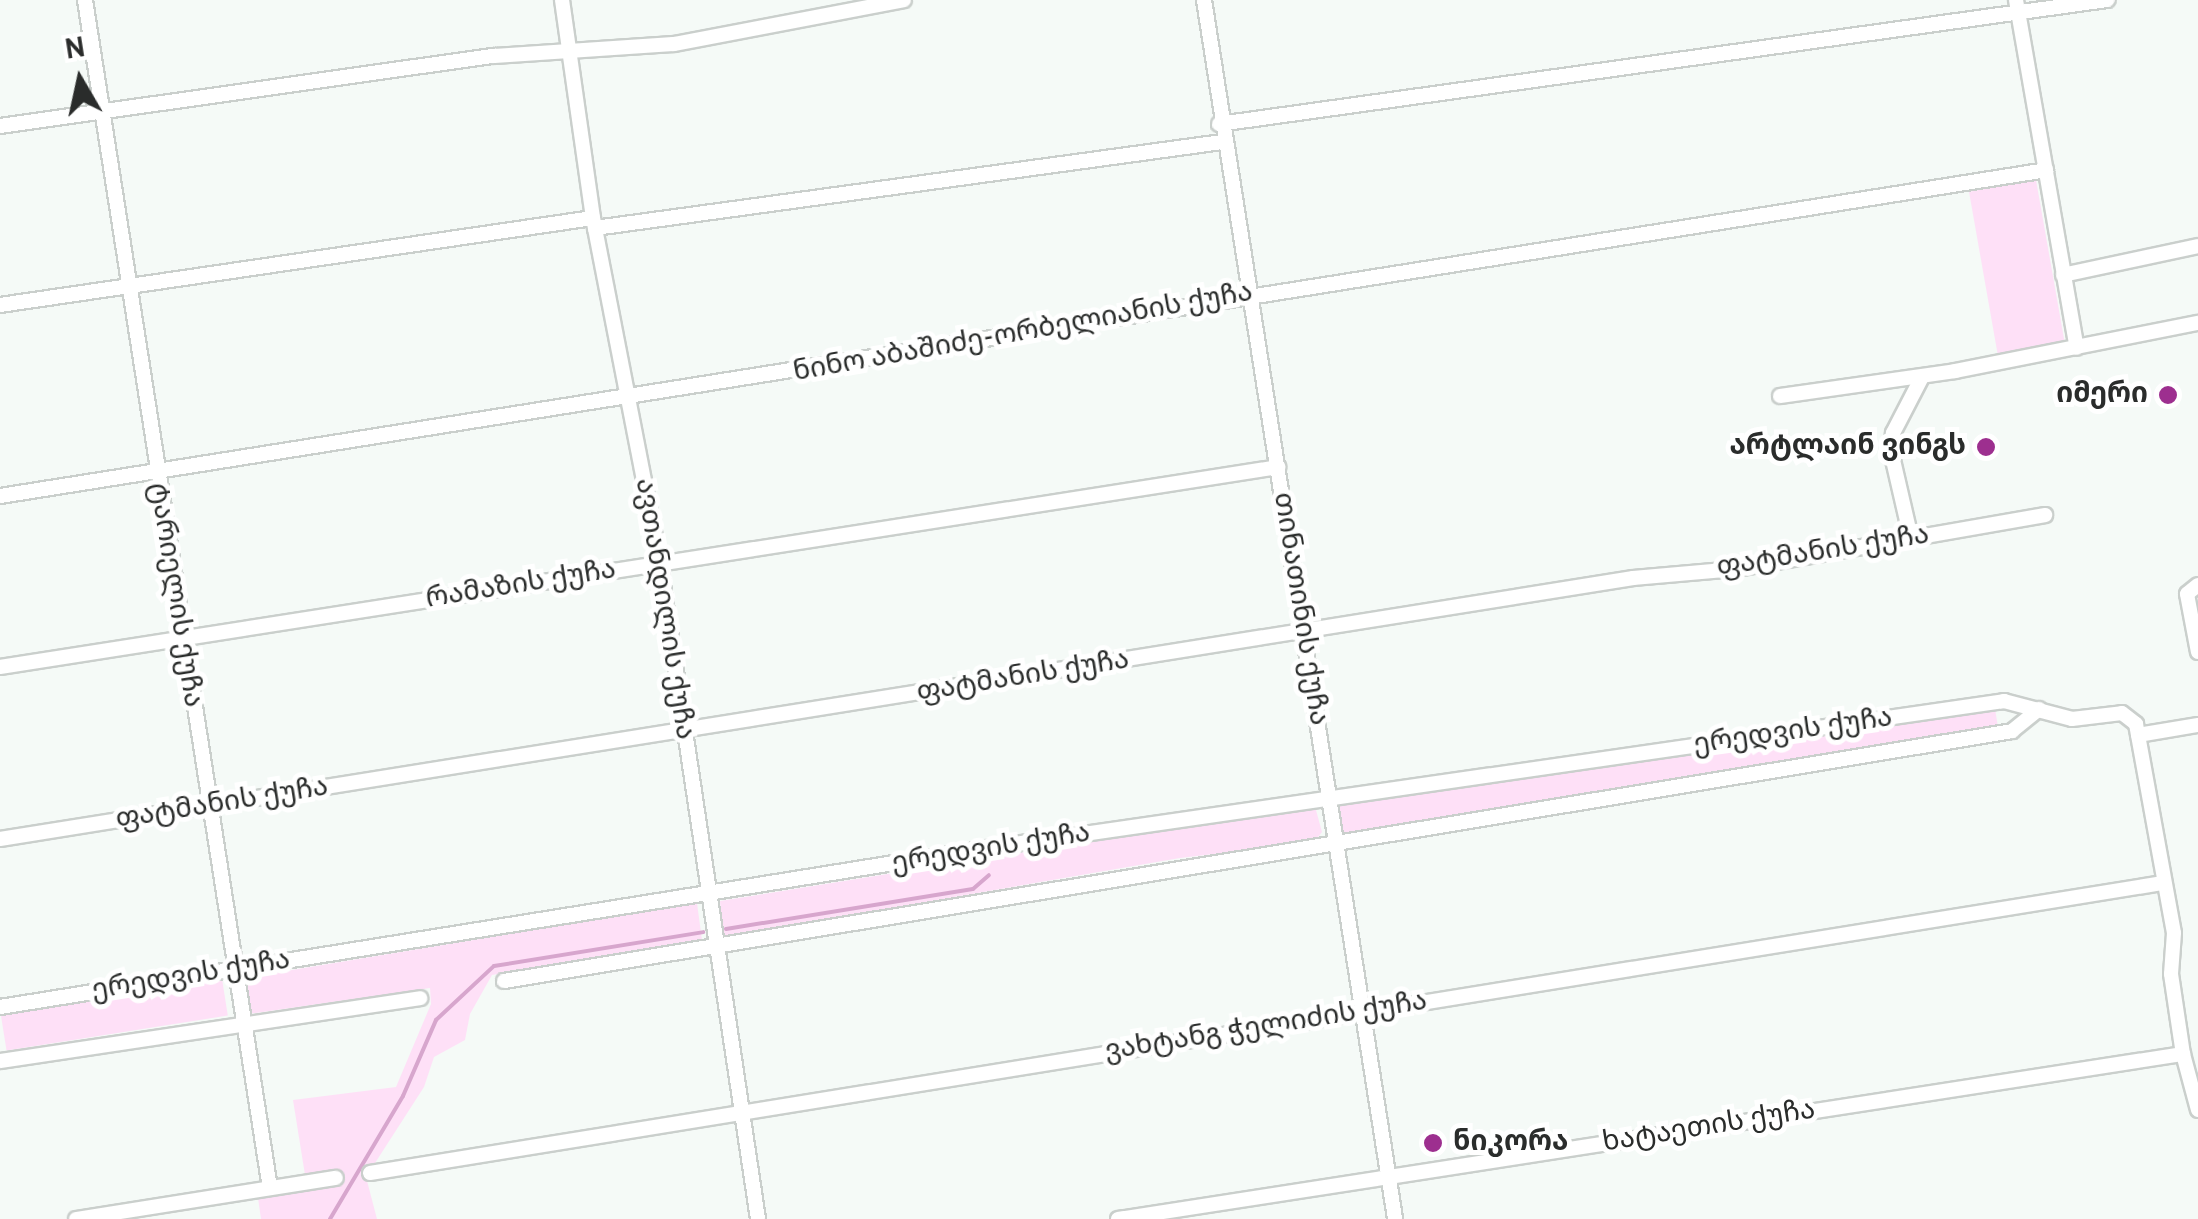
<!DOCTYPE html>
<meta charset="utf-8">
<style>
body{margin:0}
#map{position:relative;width:2198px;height:1219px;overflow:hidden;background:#f5faf7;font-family:Overpass,"Noto Sans Georgian",sans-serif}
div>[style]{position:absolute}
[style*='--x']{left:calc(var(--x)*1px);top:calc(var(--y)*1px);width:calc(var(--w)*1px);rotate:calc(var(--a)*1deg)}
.green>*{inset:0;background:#fee0f7;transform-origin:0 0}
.stream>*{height:4px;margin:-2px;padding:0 2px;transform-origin:2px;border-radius:2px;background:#d7a6cd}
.roads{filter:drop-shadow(2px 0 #cacfcc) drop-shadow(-2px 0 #cacfcc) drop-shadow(0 2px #cacfcc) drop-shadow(0 -2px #cacfcc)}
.minor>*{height:14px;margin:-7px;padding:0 7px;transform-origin:7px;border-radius:7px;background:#fff}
.dots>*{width:28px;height:28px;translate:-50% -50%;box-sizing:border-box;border:5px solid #fff;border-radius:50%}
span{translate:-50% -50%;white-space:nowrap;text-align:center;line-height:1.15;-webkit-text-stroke:10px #fff;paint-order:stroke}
.street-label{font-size:28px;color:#2a2c2b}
.poi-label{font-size:28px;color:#2a2c2b;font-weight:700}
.right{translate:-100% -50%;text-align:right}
.left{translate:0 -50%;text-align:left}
.north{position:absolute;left:30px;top:30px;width:100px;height:100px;-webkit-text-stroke:8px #fff;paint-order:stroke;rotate:351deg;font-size:28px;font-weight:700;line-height:40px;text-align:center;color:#2a2c2b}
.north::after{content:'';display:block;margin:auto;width:35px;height:45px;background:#2a2c2b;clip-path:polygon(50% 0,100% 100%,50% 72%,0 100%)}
</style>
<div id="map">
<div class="green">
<i style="left:2036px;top:180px;width:167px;height:68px;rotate:80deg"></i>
<i style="clip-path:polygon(1995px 709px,1998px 727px,1341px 834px,1339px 804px)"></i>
<i style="clip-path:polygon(1290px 809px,1316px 810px,1322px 832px,1314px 842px,1180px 858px,723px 937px,720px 901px)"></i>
<i style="clip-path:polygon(697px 903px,702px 940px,492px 975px,470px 1014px,465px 1040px,434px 1057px,424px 1087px,366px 1177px,377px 1219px,261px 1219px,258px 1198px,325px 1185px,324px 1172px,305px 1175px,293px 1100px,396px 1087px,431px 1004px,430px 988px,248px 1014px,243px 978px)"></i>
<i style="left:222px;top:979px;width:37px;height:224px;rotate:81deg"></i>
</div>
<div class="stream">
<i style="--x:726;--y:929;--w:250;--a:-9.2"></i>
<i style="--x:973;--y:889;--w:21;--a:-41"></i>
<i style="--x:330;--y:1219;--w:143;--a:-59.3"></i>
<i style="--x:403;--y:1096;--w:83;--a:-66.5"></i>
<i style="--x:436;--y:1020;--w:79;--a:-43"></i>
<i style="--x:494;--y:966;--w:212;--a:-9.2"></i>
</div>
<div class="roads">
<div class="minor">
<i style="--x:85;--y:0;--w:1202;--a:81.15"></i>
<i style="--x:562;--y:0;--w:220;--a:81.9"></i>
<i style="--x:593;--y:218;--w:352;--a:79"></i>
<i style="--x:660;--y:564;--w:662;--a:81.49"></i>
<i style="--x:1204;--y:0;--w:1234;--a:81.09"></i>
<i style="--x:2016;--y:0;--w:353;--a:80.1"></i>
<i style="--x:1219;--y:124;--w:897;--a:-7.95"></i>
<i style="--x:0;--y:126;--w:499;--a:-8.1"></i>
<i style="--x:494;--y:56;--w:180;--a:-3.8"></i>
<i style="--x:674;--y:44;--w:234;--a:-10.8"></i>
<i style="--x:595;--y:228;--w:633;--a:-7.81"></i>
<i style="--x:2063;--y:275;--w:138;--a:-12.1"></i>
<i style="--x:0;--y:305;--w:599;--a:-8.35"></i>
<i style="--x:1780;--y:396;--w:177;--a:-8.1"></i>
<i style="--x:1955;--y:371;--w:248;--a:-11.2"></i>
<i style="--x:0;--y:496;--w:2072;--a:-9.05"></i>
<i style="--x:1911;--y:538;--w:84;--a:-103"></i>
<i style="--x:1892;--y:456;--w:23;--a:-88"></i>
<i style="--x:1893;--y:433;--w:63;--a:-62.6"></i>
<i style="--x:2198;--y:585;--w:14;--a:141"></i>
<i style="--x:2187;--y:594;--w:59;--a:79.3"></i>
<i style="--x:0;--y:667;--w:1294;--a:-8.89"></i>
<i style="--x:2138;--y:735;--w:61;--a:-9.5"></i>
<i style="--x:0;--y:839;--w:1654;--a:-9.08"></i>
<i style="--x:1633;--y:578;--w:103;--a:-5"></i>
<i style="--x:1736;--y:569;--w:314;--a:-9.9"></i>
<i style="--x:504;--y:981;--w:1529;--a:-9.41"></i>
<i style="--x:2012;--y:731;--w:35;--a:-39"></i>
<i style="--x:0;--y:1007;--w:1000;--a:-9.15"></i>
<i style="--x:987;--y:848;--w:1028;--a:-8.22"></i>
<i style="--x:2004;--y:701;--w:70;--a:14.8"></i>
<i style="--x:2072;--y:719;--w:50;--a:-6.8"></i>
<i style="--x:2122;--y:713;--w:18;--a:38"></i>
<i style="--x:2136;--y:724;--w:212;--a:79.7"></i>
<i style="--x:2174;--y:933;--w:41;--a:94.2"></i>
<i style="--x:2171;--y:974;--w:81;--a:81.5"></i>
<i style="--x:2183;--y:1054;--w:58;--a:75"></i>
<i style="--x:0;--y:1061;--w:425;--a:-8.5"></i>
<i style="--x:370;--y:1173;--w:1815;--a:-9.19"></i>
<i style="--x:76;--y:1219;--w:263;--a:-9"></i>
<i style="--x:1118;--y:1219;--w:1078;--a:-8.81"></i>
</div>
</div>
<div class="dots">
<i style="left:2168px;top:395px;background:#9d2f8f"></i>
<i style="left:1986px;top:447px;background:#9d2f8f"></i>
<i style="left:1433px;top:1143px;background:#9d2f8f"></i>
</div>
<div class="street-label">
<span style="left:1023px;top:333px;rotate:-10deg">ნინო აბაშიძე-ორბელიანის ქუჩა</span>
<span style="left:1823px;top:552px;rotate:-9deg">ფატმანის ქუჩა</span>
<span style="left:521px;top:585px;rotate:-9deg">რამაზის ქუჩა</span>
<span style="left:175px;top:595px;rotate:81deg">ტარიელის ქუჩა</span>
<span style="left:664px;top:609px;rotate:81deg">ავთანდილის ქუჩა</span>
<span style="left:1300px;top:609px;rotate:81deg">თინათინის ქუჩა</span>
<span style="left:1023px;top:677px;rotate:-9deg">ფატმანის ქუჩა</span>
<span style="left:1793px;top:732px;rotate:-8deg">ერედვის ქუჩა</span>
<span style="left:222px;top:804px;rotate:-9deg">ფატმანის ქუჩა</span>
<span style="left:991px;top:849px;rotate:-9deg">ერედვის ქუჩა</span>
<span style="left:191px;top:976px;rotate:-9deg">ერედვის ქუჩა</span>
<span style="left:1266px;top:1027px;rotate:-9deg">ვახტანგ ჭელიძის ქუჩა</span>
<span style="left:1709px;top:1127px;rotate:-9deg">ხატაეთის ქუჩა</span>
</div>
<div class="poi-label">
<span class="right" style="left:2148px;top:395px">იმერი</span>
<span class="right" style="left:1966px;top:447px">არტლაინ ვინგს</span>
<span class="left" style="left:1453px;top:1143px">ნიკორა</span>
</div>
<div class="north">N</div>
</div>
